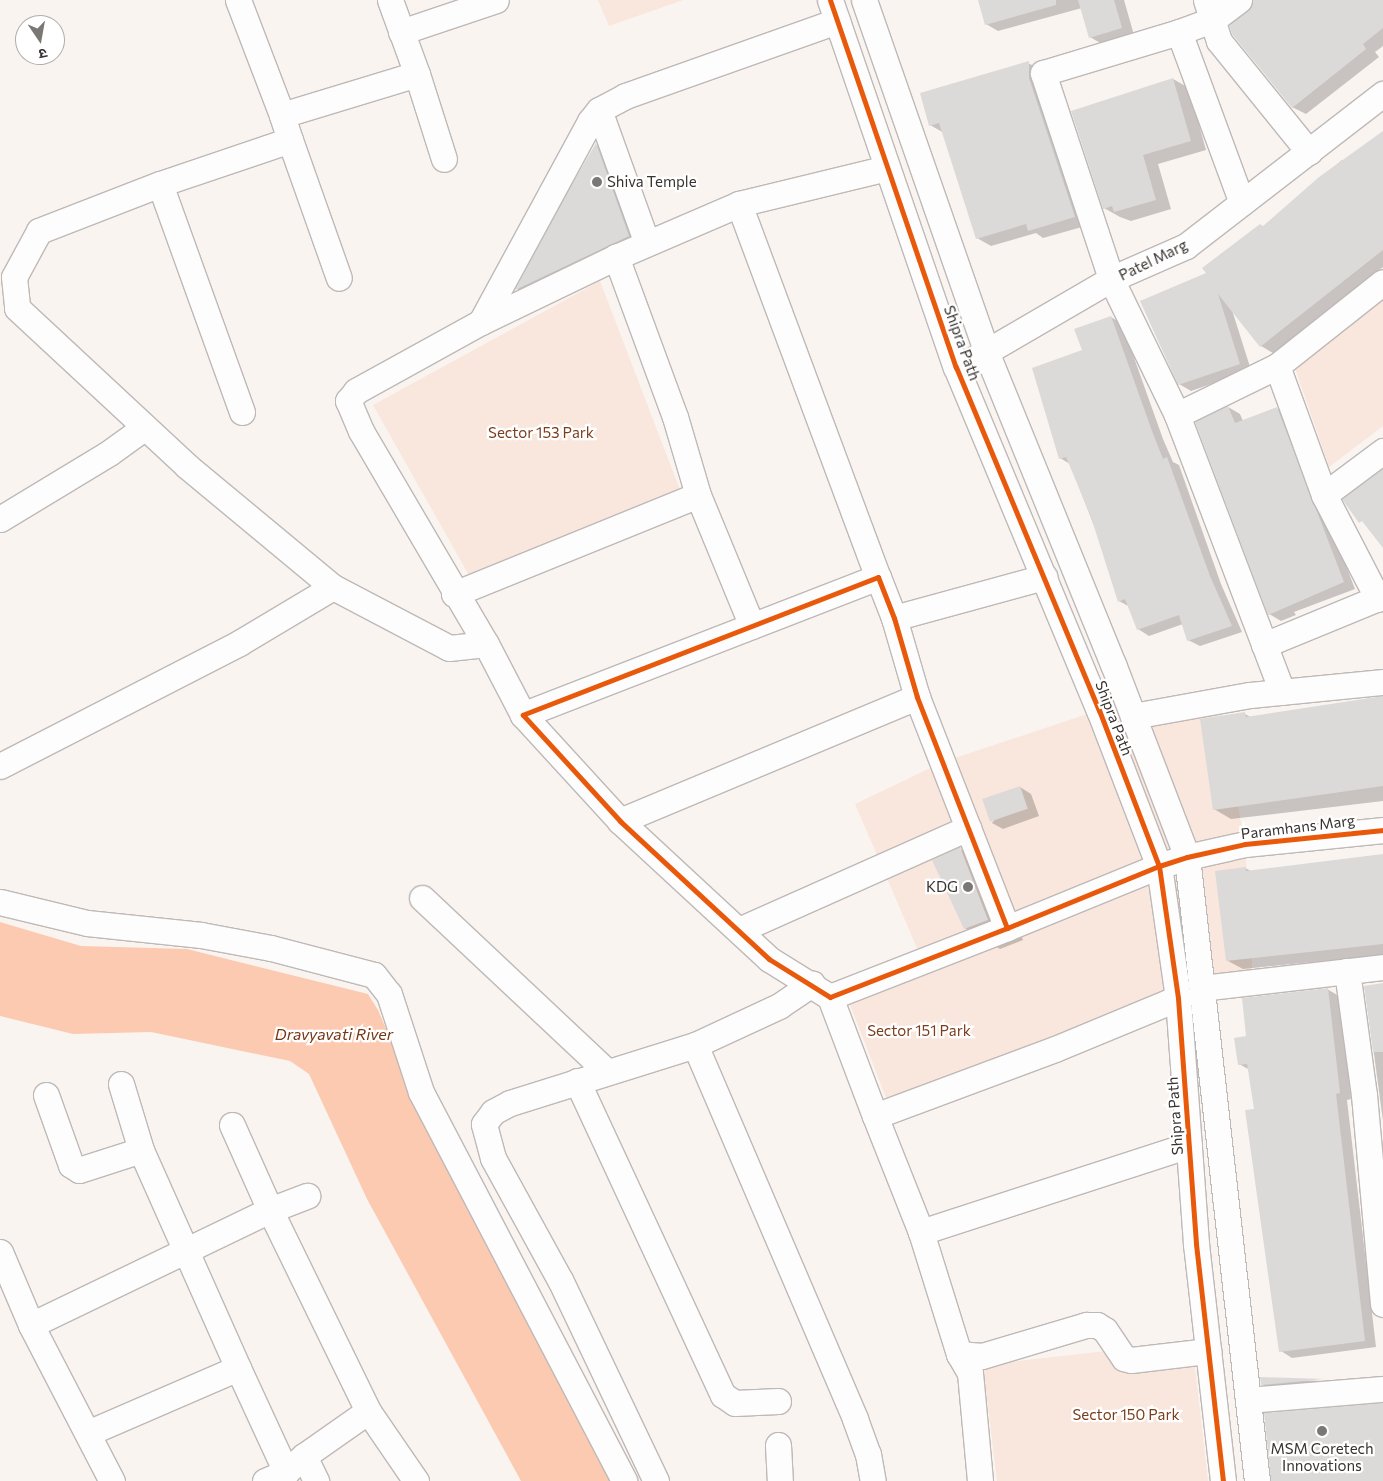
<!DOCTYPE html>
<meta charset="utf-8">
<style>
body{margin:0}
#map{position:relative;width:1383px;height:1481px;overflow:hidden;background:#faf4f1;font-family:Commissioner,"Noto Sans Devanagari",sans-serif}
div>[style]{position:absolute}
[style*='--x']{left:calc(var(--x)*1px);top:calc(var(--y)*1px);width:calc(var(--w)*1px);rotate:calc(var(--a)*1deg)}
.green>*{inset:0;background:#f9e6dd}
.water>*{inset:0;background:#fccab1}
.shadow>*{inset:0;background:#0003}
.building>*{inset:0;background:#dbdad8;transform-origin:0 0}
.roads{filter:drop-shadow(1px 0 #beb9b7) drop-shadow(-1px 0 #beb9b7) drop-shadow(0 1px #beb9b7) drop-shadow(0 -1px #beb9b7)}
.minor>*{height:25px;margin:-12.5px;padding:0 12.5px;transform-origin:12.5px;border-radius:12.5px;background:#fefdfd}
.cycleway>*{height:5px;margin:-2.5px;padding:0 2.5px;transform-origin:2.5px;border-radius:2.5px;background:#e8590c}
.dots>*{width:14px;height:14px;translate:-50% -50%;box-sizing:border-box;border:2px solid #fff;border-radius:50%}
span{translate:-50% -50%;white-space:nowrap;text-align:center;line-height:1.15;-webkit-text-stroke:4.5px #fff;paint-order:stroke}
.poi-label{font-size:15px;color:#373331}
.left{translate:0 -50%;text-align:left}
.right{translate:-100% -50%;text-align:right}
.street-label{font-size:15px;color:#373331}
.park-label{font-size:15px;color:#7b3d1b}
.water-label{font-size:16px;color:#743714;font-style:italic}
.north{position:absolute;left:15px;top:15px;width:50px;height:50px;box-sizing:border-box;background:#fff;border:1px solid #afadad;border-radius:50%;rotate:168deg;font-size:14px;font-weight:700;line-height:20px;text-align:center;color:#373331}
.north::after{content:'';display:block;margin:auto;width:18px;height:22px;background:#7b7774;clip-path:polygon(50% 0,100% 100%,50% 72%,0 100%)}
</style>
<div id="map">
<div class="green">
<i style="clip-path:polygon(598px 0,683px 0,609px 26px)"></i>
<i style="clip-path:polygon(600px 281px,680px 490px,470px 577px,373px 405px)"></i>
<i style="clip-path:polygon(1383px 294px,1383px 426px,1329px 467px,1294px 365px)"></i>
<i style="clip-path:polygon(1219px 701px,1245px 844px,1253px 982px,887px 1100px,849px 1002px,923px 962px,855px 804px,943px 762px,1099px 710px)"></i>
<i style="clip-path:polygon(1192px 1341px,1208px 1481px,997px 1481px,983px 1365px)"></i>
</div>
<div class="water">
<i style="clip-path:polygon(0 922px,81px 946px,187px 949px,368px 994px,378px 1010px,429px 1129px,617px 1481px,521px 1481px,367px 1199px,309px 1074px,290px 1061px,151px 1032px,73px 1034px,0 1016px)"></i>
</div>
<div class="shadow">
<i style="clip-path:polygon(979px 0,1124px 0,1134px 35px,1102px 44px,1090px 37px,1082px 8px,998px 31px,986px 24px)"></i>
<i style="clip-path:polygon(1255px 0,1383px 0,1383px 46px,1375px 52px,1379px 57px,1306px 114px,1292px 107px,1249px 12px)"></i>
<i style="clip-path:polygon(1028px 63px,1043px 71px,1089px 225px,1043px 238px,1036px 233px,991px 246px,977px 238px,944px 133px,930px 125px)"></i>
<i style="clip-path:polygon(1173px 79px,1189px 88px,1206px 150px,1158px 164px,1171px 209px,1131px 221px,1120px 217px,1104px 208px)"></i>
<i style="clip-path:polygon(1383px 132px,1383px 267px,1273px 353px,1261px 346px,1232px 310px,1251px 370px,1191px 391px,1179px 384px,1208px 274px,1342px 160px,1345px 161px)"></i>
<i style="clip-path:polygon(596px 145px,619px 158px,652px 249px,539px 303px,517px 289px)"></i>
<i style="clip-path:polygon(1111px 317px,1122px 324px,1163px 439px,1173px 462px,1179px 465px,1221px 584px,1242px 632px,1200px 646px,1188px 640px,1183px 624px,1149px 636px,1138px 629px,1130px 607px,1119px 601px,1112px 572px,1070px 464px,1060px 458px,1083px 351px)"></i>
<i style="clip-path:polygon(1228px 407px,1240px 414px,1243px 421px,1276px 408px,1288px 415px,1355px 589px,1294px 612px,1296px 615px,1281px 621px,1269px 614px)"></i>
<i style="clip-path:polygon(1383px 698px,1383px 801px,1231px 819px,1214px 809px,1245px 714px,1252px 718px)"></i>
<i style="clip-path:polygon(1020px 787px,1031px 794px,1039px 816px,1003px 829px,992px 823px)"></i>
<i style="clip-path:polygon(960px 849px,995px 869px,1023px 940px,1000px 949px,965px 928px)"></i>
<i style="clip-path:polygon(1383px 856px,1383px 955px,1243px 969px,1228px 961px,1245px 868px,1251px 871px)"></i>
<i style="clip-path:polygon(1383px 984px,1383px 1121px,1365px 987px)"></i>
<i style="clip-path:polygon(1327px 989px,1339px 996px,1351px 1099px,1347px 1100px,1376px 1347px,1292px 1358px,1281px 1351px,1256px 1110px,1250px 1070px,1239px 1064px,1248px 1037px)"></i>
<i style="clip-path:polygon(1261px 1379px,1324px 1381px,1345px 1393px,1286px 1397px,1262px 1384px)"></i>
</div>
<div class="building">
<i style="clip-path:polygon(978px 0,1056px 0,1056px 5px,985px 25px)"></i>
<i style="clip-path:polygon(1078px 0,1114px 0,1122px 28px,1089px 38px)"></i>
<i style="clip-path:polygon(1253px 0,1383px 0,1383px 28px,1363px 44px,1366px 49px,1292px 108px,1232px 34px,1229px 25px,1248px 11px)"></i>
<i style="clip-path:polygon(1029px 61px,1029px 78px,1075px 217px,1028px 231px,1026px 224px,976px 239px,939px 123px,929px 126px,920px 93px)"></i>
<i style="clip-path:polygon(1173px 78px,1191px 141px,1143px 155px,1156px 200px,1114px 212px,1112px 206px,1103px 209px,1071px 111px)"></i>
<i style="clip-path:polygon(1383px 131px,1383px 250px,1260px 347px,1218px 294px,1240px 364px,1178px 385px,1140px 301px,1206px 273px,1202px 268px,1260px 224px,1263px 226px,1319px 177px)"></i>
<i style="clip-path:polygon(596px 143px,629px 236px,515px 290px,564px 198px)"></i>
<i style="clip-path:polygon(1111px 316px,1152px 431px,1163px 459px,1167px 457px,1210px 576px,1232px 626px,1187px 641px,1179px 615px,1137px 630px,1125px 599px,1118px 602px,1091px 517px,1066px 457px,1059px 459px,1032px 368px,1082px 350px,1074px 329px)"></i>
<i style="clip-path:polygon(1228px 406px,1235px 423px,1277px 407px,1344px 582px,1268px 615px,1195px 422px)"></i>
<i style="clip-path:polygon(1383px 469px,1383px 548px,1362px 521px,1359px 523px,1342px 499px)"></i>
<i style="clip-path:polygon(1383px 696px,1383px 786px,1213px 810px,1200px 719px,1245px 712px,1246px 717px)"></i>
<i style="left:1020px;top:786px;width:24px;height:40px;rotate:71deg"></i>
<i style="clip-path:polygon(960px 847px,988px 920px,964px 929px,932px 860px)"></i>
<i style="clip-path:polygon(1383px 854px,1383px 944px,1226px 961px,1215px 871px,1246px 867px,1246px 871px)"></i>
<i style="clip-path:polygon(1383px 983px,1383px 1052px,1373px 1052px,1364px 986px)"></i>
<i style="clip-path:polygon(1328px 988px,1340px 1093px,1336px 1094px,1365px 1341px,1279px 1352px,1245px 1110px,1254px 1109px,1247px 1064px,1238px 1065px,1234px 1038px,1246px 1036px,1242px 998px)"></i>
<i style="clip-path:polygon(1260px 1377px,1324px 1379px,1261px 1385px)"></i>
<i style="clip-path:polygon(1383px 1403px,1383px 1481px,1271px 1481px,1264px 1413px)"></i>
</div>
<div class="roads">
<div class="minor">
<i style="--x:238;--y:0;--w:123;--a:69.1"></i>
<i style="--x:390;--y:0;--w:79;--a:70"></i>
<i style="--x:830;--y:0;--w:388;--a:71.1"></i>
<i style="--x:956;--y:367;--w:372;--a:67.4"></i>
<i style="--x:1099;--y:710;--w:167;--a:69"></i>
<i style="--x:1159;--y:866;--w:133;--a:81.8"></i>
<i style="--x:1178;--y:998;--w:247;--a:85.8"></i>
<i style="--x:1196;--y:1244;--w:239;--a:83.5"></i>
<i style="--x:864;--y:0;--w:375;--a:70.8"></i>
<i style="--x:987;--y:354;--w:335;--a:67.9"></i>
<i style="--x:1113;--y:664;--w:207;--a:69"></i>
<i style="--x:1187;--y:857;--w:628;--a:83.6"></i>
<i style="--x:1206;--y:0;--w:43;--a:72.4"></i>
<i style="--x:1219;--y:41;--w:143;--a:51"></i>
<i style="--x:1239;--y:0;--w:34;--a:143"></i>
<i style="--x:1212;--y:20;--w:35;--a:160"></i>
<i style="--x:1179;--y:32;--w:182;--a:69.8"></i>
<i style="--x:401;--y:32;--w:100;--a:-18.6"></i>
<i style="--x:1179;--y:32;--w:142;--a:163.2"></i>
<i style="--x:1043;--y:73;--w:217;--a:71.7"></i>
<i style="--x:1111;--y:279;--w:151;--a:64.1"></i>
<i style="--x:1177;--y:415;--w:296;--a:69.2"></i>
<i style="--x:599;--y:110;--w:141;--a:70.2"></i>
<i style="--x:290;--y:140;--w:26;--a:-108"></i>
<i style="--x:282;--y:115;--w:141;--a:-16.9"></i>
<i style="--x:417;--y:74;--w:89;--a:72.4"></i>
<i style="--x:160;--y:184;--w:137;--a:-18.7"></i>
<i style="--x:290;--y:140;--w:146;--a:70.5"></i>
<i style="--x:739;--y:204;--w:398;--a:69.6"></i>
<i style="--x:481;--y:322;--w:229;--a:-61.5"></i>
<i style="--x:590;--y:121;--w:14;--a:-51"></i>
<i style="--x:599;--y:110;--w:30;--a:-28"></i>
<i style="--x:625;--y:96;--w:225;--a:-19.5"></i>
<i style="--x:972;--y:360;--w:161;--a:-30.2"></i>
<i style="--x:1111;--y:279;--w:82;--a:-23.7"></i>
<i style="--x:1186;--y:246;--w:249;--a:-37.7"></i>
<i style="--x:242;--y:412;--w:242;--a:-109.8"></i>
<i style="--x:160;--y:184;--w:130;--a:158.8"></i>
<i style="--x:39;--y:231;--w:52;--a:118.5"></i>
<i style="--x:14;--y:277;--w:31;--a:84"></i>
<i style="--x:17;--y:308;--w:232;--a:42.9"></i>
<i style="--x:187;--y:466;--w:190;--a:39.7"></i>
<i style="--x:333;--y:587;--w:131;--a:27.7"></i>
<i style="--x:449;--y:648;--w:37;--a:-6"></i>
<i style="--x:1177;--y:415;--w:111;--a:-26.1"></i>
<i style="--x:1324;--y:495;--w:74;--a:-36.7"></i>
<i style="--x:0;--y:519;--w:127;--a:-31.2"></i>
<i style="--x:109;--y:453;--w:44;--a:-35.8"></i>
<i style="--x:454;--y:594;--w:263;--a:-22.1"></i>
<i style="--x:1378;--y:599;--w:117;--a:-117.4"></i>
<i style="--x:1324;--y:495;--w:137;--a:-110"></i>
<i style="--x:1277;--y:366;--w:135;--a:-38.4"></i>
<i style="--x:894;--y:618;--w:156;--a:-15.3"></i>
<i style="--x:752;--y:626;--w:142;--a:-112.4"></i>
<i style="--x:698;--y:495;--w:81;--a:-106.4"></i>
<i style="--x:675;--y:417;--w:171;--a:-110.2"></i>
<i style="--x:616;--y:257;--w:134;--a:-23.3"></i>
<i style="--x:739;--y:204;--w:152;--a:-13.7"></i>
<i style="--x:1264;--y:645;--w:129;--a:-22.4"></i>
<i style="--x:523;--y:715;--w:80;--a:-117.5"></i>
<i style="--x:486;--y:644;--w:247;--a:-120.4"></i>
<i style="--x:361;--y:431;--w:33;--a:-113"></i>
<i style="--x:348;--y:401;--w:13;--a:-51"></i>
<i style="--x:356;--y:391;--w:143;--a:-28.9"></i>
<i style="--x:481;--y:322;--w:150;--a:-25.7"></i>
<i style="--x:1133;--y:716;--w:119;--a:-10.2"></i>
<i style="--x:1250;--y:695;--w:134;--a:-5.6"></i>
<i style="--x:0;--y:766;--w:269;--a:-27.2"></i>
<i style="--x:239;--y:643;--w:109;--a:-30.8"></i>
<i style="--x:620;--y:821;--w:322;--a:-22.7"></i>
<i style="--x:422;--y:898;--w:253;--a:43.2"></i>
<i style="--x:0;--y:902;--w:89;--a:13.6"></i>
<i style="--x:87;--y:923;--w:115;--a:6"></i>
<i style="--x:201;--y:935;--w:71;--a:10.5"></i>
<i style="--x:271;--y:948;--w:106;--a:14.7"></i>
<i style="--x:374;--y:975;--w:24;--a:52"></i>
<i style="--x:389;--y:994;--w:103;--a:71.9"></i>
<i style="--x:421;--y:1092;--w:439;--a:62.4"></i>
<i style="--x:1007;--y:928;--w:248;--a:-111.3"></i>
<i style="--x:917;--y:697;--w:82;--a:-106.2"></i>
<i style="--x:894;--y:618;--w:44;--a:-111.3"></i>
<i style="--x:878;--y:577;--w:381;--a:158.8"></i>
<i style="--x:523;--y:715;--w:144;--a:47.5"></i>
<i style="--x:620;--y:821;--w:203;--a:42.8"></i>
<i style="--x:769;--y:959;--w:72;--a:31.9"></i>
<i style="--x:830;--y:997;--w:190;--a:-21.3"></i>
<i style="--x:1007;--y:928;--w:164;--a:-22.2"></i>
<i style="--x:1159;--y:866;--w:29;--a:-18"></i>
<i style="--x:1187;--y:857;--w:59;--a:-12.6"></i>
<i style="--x:1245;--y:844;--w:139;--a:-5.8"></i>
<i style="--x:739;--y:930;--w:251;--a:-24"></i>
<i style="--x:1347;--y:971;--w:125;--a:82.2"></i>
<i style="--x:1364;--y:1095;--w:210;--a:84.8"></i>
<i style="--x:1202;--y:988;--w:182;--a:-6.6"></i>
<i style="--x:830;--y:997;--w:127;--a:69.3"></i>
<i style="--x:875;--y:1116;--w:192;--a:-20.4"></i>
<i style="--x:1055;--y:1049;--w:133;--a:-22.5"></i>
<i style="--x:695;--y:1045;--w:407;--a:66.8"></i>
<i style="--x:855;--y:1419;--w:37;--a:70"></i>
<i style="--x:868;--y:1454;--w:27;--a:80"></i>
<i style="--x:577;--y:1081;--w:346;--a:65.1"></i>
<i style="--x:723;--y:1395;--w:14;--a:34"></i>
<i style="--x:735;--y:1403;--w:43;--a:-2.7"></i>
<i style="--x:121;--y:1084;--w:69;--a:73.1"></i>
<i style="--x:46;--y:1095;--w:74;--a:70.3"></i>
<i style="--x:71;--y:1165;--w:9;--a:32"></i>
<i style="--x:79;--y:1170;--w:65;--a:-17.9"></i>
<i style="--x:141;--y:1150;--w:239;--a:66"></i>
<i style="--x:238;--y:1368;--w:163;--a:156.6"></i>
<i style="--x:875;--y:1116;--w:125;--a:68.4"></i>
<i style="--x:232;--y:1125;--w:93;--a:65.9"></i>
<i style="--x:270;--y:1210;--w:224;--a:64"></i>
<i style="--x:1189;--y:1145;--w:282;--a:162"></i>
<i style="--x:921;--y:1232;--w:128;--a:72.7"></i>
<i style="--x:959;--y:1354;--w:23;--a:5"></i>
<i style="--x:982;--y:1356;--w:109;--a:-16.6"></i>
<i style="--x:1086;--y:1325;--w:11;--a:0"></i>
<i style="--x:1097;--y:1325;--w:9;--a:32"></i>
<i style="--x:1105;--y:1330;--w:34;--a:56"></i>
<i style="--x:1124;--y:1358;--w:7;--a:16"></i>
<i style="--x:1131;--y:1360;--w:78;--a:-6.7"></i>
<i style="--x:0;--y:1252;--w:79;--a:67"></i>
<i style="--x:31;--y:1325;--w:176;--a:62.6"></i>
<i style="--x:31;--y:1325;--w:265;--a:-25.7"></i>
<i style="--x:270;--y:1210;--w:40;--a:-21"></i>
<i style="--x:959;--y:1354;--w:22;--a:60"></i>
<i style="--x:970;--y:1373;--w:108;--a:84.7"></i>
<i style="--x:238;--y:1368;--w:115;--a:65.2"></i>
<i style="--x:1248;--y:1400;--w:135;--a:-4.7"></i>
<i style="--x:778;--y:1445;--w:36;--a:87"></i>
<i style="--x:304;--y:1456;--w:78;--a:-35.1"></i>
<i style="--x:368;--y:1411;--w:85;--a:55.6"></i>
<i style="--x:265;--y:1481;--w:23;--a:-23"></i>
<i style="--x:286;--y:1472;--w:24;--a:-42"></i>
<i style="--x:304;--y:1456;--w:28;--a:64"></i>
<i style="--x:656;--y:1481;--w:223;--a:-115.5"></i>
<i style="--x:560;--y:1280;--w:139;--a:-118.8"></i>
<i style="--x:493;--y:1158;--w:35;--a:-105"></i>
<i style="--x:484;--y:1124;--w:15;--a:-53"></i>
<i style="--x:493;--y:1112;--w:19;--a:-28"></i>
<i style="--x:510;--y:1103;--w:194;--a:-17.4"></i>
<i style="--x:695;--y:1045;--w:93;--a:-24.9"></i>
<i style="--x:779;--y:1006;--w:40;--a:-34"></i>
</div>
</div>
<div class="cycleway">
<i style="--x:830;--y:0;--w:388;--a:71.1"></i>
<i style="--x:956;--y:367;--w:372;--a:67.4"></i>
<i style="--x:1099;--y:710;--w:167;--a:69"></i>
<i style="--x:1159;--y:866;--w:133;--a:81.8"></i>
<i style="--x:1178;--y:998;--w:247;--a:85.8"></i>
<i style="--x:1196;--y:1244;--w:239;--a:83.5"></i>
<i style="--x:1007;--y:928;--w:248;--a:-111.3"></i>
<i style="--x:917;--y:697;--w:82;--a:-106.2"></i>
<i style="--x:894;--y:618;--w:44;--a:-111.3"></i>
<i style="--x:878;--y:577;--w:381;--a:158.8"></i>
<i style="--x:523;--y:715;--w:144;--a:47.5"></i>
<i style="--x:620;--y:821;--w:203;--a:42.8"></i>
<i style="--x:769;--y:959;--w:72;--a:31.9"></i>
<i style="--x:830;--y:997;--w:190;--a:-21.3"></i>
<i style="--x:1007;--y:928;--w:164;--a:-22.2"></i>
<i style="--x:1159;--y:866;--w:29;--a:-18"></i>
<i style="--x:1187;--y:857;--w:59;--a:-12.6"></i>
<i style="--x:1245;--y:844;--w:139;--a:-5.8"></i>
</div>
<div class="dots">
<i style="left:597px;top:182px;background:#7b7774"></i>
<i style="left:968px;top:887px;background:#7b7774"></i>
<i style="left:1322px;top:1431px;background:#7b7774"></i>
</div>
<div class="poi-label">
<span class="left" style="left:607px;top:182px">Shiva Temple</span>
<span class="right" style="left:958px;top:887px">KDG</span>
<span style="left:1322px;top:1457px">MSM Coretech<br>Innovations</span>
</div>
<div class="street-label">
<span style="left:1153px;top:260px;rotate:-26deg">Patel Marg</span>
<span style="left:962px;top:343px;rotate:70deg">Shipra Path</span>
<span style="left:1114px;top:718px;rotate:69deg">Shipra Path</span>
<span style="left:1298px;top:827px;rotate:-7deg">Paramhans Marg</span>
<span style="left:1175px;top:1116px;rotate:-94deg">Shipra Path</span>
</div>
<div class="park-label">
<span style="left:541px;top:433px">Sector 153 Park</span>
<span style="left:919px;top:1031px">Sector 151 Park</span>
<span style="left:1126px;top:1415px">Sector 150 Park</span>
</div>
<div class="water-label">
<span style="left:334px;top:1034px">Dravyavati River</span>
</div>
<div class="north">उ</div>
</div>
